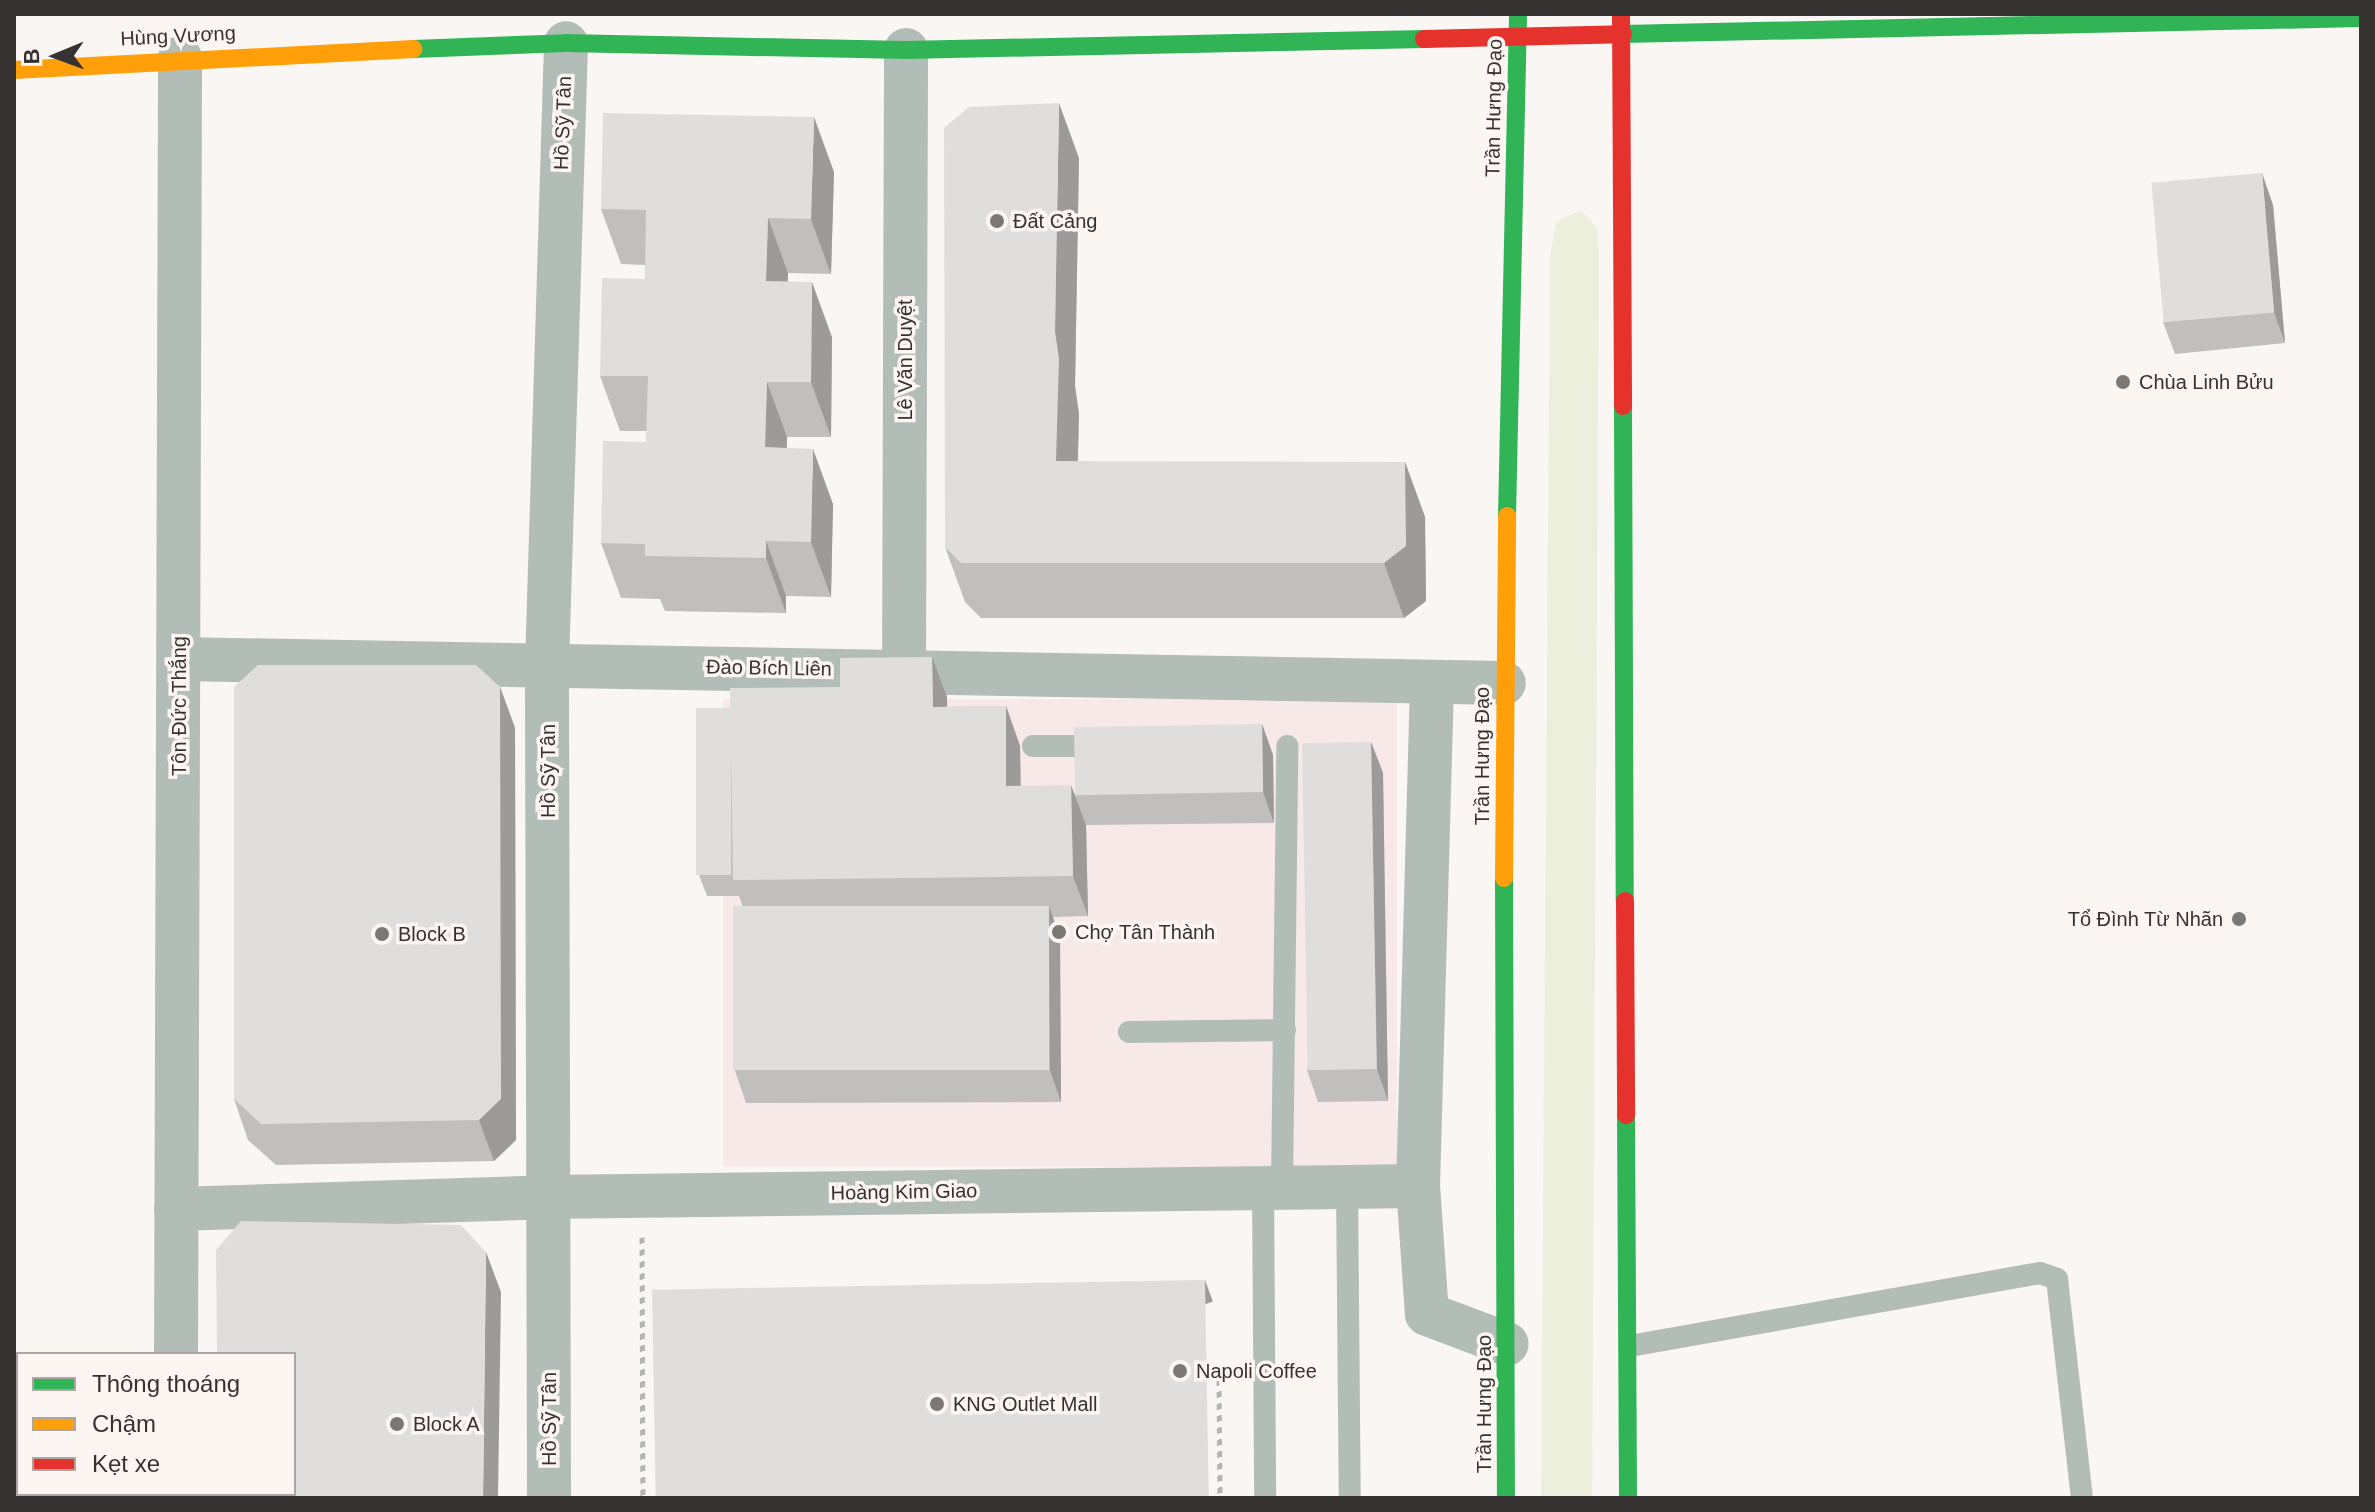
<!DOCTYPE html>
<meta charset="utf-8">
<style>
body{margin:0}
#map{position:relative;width:2375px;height:1512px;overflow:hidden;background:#f9f6f4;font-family:Helvetica,sans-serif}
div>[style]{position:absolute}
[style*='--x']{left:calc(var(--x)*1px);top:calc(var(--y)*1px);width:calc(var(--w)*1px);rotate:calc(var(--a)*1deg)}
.commercial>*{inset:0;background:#f7e9e8;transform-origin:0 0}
.green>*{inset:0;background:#ecefdc}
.path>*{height:5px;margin-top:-2.5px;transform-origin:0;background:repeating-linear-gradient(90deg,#b2b5b3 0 6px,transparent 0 12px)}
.lane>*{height:22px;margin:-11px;padding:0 11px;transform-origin:11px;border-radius:11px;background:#b3bdb8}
.street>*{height:44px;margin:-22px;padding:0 22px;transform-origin:22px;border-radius:22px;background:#b3bdb8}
.fast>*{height:18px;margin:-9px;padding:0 9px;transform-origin:9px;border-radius:9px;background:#30b455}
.slow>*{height:18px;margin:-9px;padding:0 9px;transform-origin:9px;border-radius:9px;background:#ff9f0a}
.jam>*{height:18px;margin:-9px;padding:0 9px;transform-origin:9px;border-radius:9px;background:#e5322d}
.wall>*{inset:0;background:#c1bfbd}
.shaded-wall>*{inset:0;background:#9d9b9a;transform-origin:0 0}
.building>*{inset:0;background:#e0dedc;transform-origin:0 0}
.dots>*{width:22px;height:22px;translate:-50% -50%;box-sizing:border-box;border:4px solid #fcf5f1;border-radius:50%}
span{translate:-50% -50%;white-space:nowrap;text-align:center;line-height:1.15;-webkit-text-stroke:7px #fcf5f1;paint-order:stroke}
.street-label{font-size:20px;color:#353231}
.poi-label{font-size:20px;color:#353231}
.left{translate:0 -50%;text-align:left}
.right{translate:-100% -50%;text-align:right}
.frame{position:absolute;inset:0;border:16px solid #353231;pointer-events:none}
.legend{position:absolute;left:16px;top:1352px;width:280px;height:144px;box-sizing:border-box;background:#fcf5f1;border:2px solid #aca7a4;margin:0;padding:10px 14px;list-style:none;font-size:24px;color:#353231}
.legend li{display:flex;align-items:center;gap:16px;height:40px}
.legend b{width:40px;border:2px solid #aca7a4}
.north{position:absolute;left:16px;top:16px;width:80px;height:80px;-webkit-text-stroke:6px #fcf5f1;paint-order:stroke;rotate:269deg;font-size:22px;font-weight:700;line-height:32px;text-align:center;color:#353231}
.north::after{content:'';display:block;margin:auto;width:28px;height:36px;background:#353231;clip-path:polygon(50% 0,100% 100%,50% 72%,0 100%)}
</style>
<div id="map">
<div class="commercial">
<i style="left:1397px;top:699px;width:468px;height:674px;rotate:90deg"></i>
</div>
<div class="green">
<i style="clip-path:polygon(1581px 210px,1597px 228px,1599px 255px,1592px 1498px,1541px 1498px,1550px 256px,1556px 222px)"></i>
</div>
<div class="path">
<i style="--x:642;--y:1237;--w:261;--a:89.8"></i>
<i style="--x:1219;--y:1379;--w:119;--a:89.5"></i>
</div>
<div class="lane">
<i style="--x:1033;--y:746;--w:70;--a:0"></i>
<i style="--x:1129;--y:1032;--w:156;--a:-0.7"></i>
<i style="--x:1347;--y:1184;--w:314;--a:89.5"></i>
<i style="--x:1263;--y:1186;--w:312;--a:89.6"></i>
<i style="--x:1282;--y:1186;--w:440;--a:-89.3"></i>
<i style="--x:1630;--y:1346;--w:416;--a:-10.1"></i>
<i style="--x:2040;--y:1273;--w:18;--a:19"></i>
<i style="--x:2057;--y:1279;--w:220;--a:83.5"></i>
</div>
<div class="street">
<i style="--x:179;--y:659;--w:1325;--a:1.04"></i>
<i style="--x:904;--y:669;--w:619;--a:-89.81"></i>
<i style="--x:1432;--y:683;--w:503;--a:91.59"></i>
<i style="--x:1418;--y:1186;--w:128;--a:86"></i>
<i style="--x:1427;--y:1314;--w:85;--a:20.6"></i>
<i style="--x:176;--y:1209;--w:372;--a:-1.8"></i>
<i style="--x:548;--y:1197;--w:870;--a:-0.72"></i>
<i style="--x:176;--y:1354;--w:1296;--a:-89.82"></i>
<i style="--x:177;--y:1494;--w:4;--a:90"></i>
<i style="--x:549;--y:1498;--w:832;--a:-90.14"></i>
<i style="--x:547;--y:666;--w:623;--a:-88.25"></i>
</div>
<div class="fast">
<i style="--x:1623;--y:34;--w:738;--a:-1.24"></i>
<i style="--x:413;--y:49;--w:153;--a:-2.2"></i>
<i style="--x:566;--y:43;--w:340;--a:1.2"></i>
<i style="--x:906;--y:50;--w:518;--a:-1.22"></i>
<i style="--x:1623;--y:406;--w:495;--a:89.8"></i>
<i style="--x:1507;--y:516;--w:502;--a:-88.74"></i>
<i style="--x:1504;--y:878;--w:620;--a:89.82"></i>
<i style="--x:1626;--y:1115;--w:383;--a:89.7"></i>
</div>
<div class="slow">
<i style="--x:14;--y:70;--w:400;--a:-3"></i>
<i style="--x:1504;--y:878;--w:362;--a:-89.5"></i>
</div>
<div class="jam">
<i style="--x:1621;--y:14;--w:392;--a:89.7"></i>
<i style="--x:1424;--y:39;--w:199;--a:-1.4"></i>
<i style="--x:1625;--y:901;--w:214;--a:89.7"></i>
</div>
<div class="wall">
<i style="clip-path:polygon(1079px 158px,1075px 386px,1079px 414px,1078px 462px,1405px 462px,1425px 517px,1426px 601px,1404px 618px,981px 618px,965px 602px,945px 547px)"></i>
<i style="clip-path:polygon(834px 172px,831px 274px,788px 273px,787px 282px,832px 337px,831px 437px,787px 437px,787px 448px,833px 504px,831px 597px,786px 596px,786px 613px,665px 611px,660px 599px,621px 598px,601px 543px,646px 442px,647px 431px,620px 431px,600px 376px,645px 279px,645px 265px,621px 264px,601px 209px)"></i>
<i style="clip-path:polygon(2273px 205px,2285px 343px,2175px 354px,2163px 322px)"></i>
<i style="clip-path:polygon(932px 657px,947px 697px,947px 707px,1006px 706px,1020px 746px,1021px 786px,1075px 794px,1262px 724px,1273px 755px,1274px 823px,1086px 825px,1088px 916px,1053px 917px,1060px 937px,1061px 1102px,746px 1103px,735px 1071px,743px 907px,739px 896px,707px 896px,699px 875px,731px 708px,840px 687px)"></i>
<i style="clip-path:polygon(500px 687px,515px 728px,516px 1140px,494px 1161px,276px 1165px,248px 1140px,234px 1099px)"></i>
<i style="clip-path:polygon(1371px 742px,1383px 773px,1388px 1101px,1318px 1102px,1307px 1070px)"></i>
</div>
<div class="shaded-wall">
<i style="clip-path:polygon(1059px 103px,1079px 158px,1075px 386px,1079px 414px,1076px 516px,1056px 461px,1055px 331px)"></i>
<i style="clip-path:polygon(814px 117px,834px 172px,831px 274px,811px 219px)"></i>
<i style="clip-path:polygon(2262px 173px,2273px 205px,2285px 343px,2274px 312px)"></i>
<i style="clip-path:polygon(768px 218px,788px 273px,786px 336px,766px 281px)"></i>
<i style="clip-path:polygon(812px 282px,832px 337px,831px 437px,811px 382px)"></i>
<i style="clip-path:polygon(767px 382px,787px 437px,785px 502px,765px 447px)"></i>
<i style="clip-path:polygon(813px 449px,833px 504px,831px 597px,811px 542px)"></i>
<i style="clip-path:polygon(1405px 462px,1425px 517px,1426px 601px,1404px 618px,1384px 563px)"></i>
<i style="clip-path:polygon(766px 541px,786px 596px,786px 613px,766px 558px)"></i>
<i style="clip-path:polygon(932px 657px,947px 697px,948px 747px,933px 707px)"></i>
<i style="clip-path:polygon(500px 687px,515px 728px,516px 1140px,494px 1161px,479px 1120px)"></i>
<i style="clip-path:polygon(1006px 706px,1020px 746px,1021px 826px,1006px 786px)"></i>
<i style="clip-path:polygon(1262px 724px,1273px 755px,1274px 823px,1263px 792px)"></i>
<i style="clip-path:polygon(1371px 742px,1383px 773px,1388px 1101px,1377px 1069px)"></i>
<i style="clip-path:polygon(1071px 785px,1086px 825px,1088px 916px,1073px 876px)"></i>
<i style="clip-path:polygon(1049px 906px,1060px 937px,1061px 1102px,1050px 1070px)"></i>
<i style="clip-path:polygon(486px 1252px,501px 1292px,498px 1498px,483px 1498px)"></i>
<i style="left:1205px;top:1280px;width:23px;height:218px;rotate:70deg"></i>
</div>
<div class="building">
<i style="clip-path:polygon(1059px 103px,1055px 331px,1059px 359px,1056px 461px,1405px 462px,1406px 546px,1384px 563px,961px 563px,945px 547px,944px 128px,969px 107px)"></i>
<i style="clip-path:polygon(603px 113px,814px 117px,811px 219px,768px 218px,766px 281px,812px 282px,811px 382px,767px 382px,765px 447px,813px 449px,811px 542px,766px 541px,766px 558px,645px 556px,645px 544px,601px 543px,603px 441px,646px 442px,648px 376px,600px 376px,602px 278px,645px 279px,646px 210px,601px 209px)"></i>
<i style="left:2262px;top:173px;width:140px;height:111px;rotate:85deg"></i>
<i style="clip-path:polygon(932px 657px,933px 707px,1006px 706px,1006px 786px,1071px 785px,1073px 876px,733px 880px,730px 688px,840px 687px,840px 658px)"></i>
<i style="clip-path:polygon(258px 665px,476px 665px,500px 687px,501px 1099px,479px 1120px,261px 1124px,234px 1099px,234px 687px)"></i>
<i style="left:696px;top:708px;width:35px;height:167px"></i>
<i style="left:1262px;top:724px;width:68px;height:188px;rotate:89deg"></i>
<i style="left:1371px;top:742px;width:327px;height:69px;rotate:89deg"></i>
<i style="left:1049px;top:906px;width:164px;height:316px;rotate:90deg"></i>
<i style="clip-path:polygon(241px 1221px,461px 1225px,486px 1252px,483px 1498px,217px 1498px,217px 1494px,294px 1494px,294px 1354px,217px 1354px,216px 1250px)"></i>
<i style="left:1205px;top:1280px;width:218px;height:553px;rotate:89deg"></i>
</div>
<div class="dots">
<i style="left:997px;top:221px;background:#7a7775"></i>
<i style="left:2123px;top:382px;background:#7a7775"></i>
<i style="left:2239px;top:919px;background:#7a7775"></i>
<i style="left:1059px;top:932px;background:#7a7775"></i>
<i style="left:382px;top:934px;background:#7a7775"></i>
<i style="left:1180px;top:1371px;background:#7a7775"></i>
<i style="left:937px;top:1404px;background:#7a7775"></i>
<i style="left:397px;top:1424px;background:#7a7775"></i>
</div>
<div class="street-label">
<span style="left:178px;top:36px;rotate:-3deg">Hùng Vương</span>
<span style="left:1494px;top:108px;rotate:-89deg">Trần Hưng Đạo</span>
<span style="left:563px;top:123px;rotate:-88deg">Hồ Sỹ Tân</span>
<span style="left:905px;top:360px;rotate:-90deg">Lê Văn Duyệt</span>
<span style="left:769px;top:668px;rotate:1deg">Đào Bích Liên</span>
<span style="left:179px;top:706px;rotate:-90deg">Tôn Đức Thắng</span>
<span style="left:1482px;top:756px;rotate:-90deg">Trần Hưng Đạo</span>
<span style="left:548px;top:771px;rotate:-90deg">Hồ Sỹ Tân</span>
<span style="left:904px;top:1192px;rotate:-1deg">Hoàng Kim Giao</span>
<span style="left:1484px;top:1404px;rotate:-90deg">Trần Hưng Đạo</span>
<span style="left:549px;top:1419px;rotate:-90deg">Hồ Sỹ Tân</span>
</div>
<div class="poi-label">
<span class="left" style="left:1013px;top:221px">Đất Cảng</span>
<span class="left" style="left:2139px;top:382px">Chùa Linh Bửu</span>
<span class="right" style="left:2223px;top:919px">Tổ Đình Từ Nhãn</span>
<span class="left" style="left:1075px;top:932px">Chợ Tân Thành</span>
<span class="left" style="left:398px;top:934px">Block B</span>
<span class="left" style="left:1196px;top:1371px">Napoli Coffee</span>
<span class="left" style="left:953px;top:1404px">KNG Outlet Mall</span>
<span class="left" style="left:413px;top:1424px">Block A</span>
</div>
<div class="frame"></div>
<ul class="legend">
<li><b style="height:10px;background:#30b455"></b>Thông thoáng</li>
<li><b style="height:10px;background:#ff9f0a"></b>Chậm</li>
<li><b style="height:10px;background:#e5322d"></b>Kẹt xe</li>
</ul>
<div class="north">B</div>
</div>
